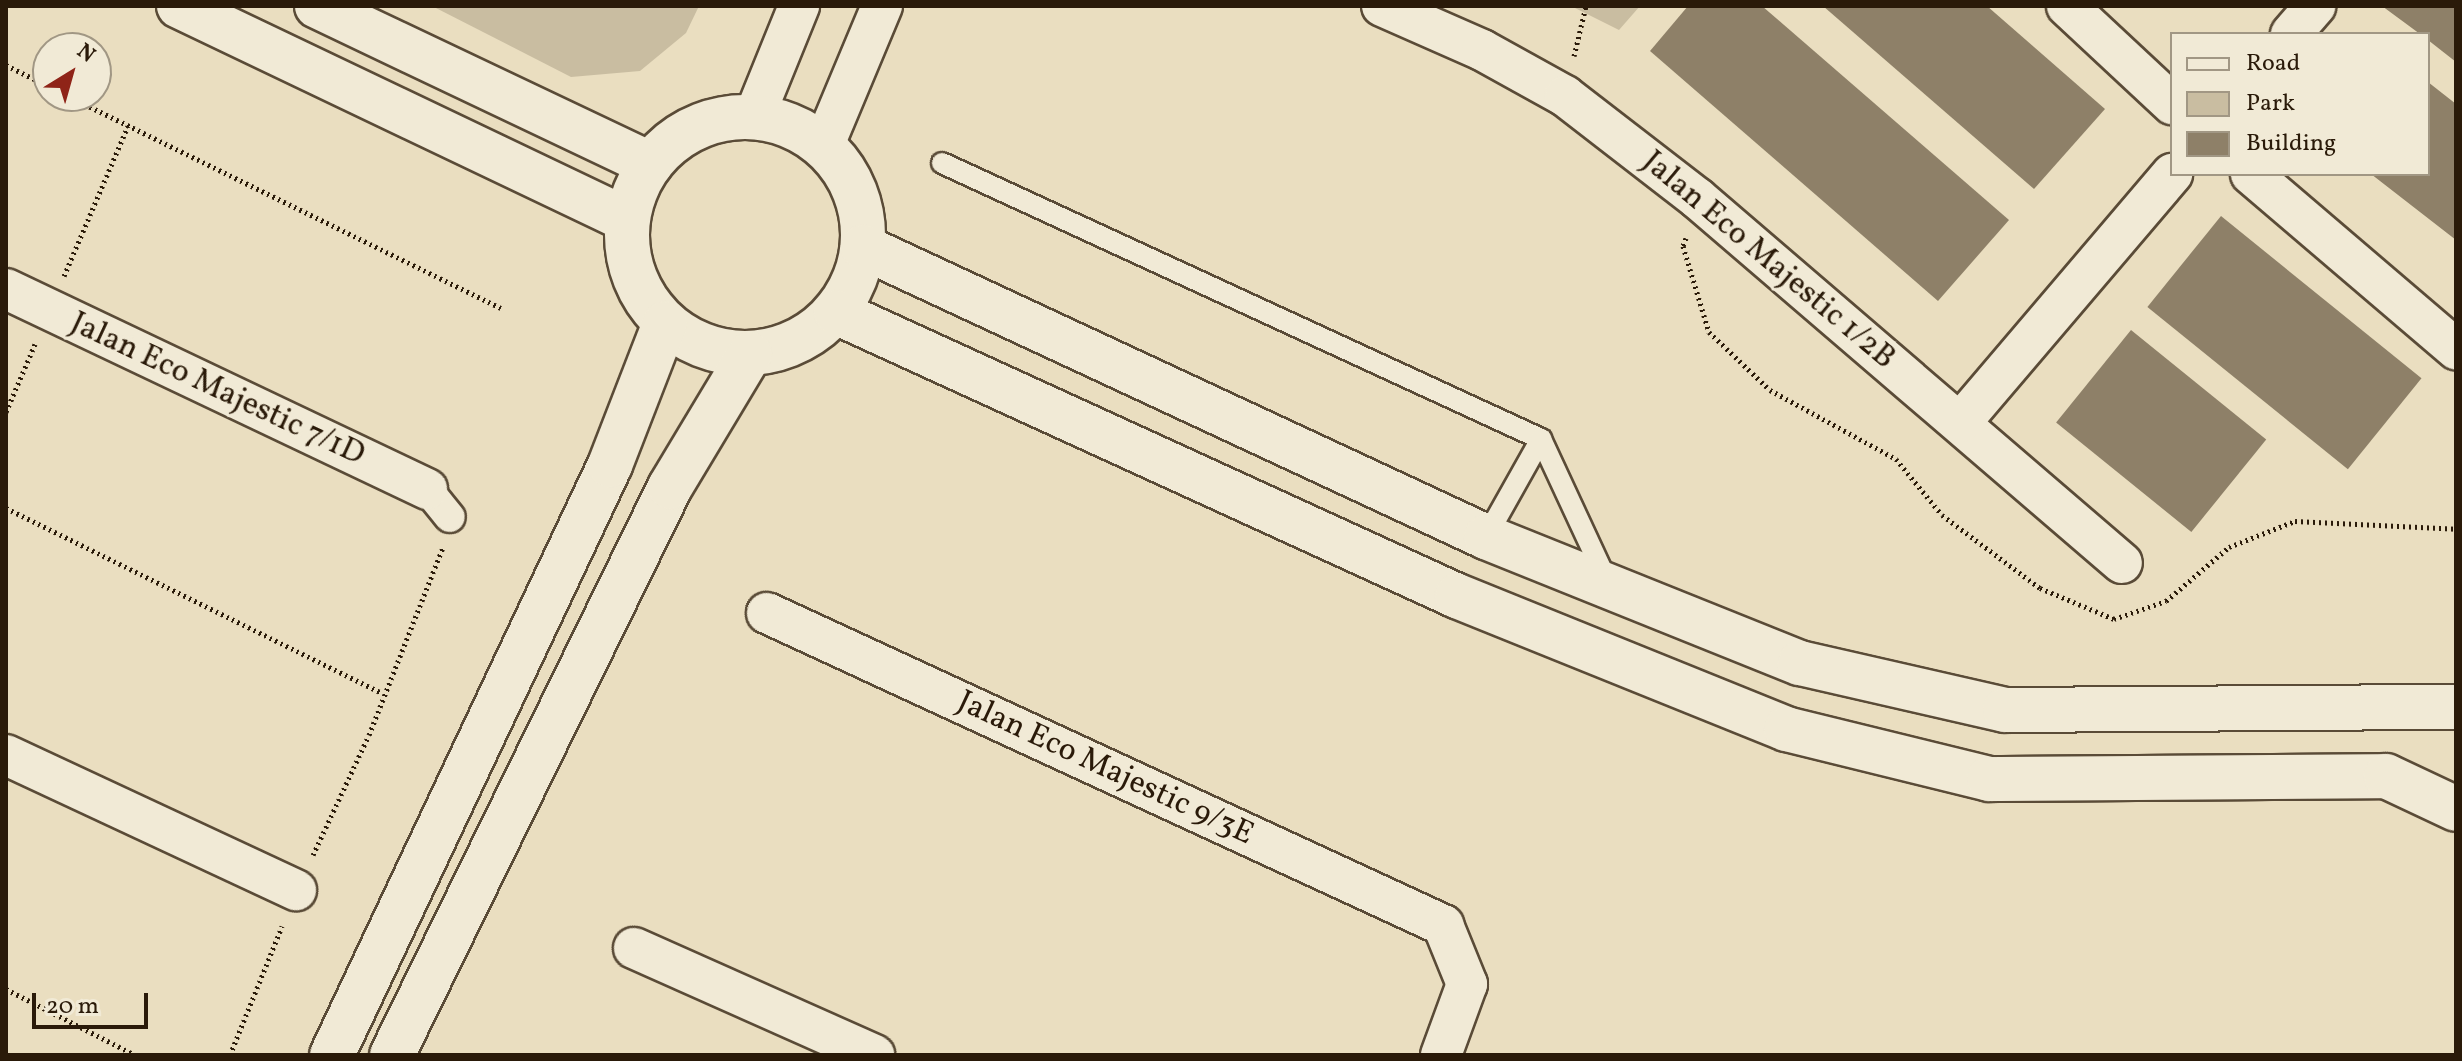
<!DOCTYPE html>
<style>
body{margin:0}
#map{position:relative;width:2462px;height:1061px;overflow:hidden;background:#eadec0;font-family:Vollkorn,serif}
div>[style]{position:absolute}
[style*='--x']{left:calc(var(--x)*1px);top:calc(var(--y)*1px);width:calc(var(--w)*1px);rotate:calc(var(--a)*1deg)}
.green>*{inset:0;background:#c9bda1}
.building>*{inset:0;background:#8e8068;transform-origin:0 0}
.path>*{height:5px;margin-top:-2.5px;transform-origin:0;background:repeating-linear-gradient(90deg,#2a1a09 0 2px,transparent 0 6px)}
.roads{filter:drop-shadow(2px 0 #5a4b37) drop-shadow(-2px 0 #5a4b37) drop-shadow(0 2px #5a4b37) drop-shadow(0 -2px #5a4b37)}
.service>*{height:20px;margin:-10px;padding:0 10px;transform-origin:10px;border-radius:10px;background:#f1ead6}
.pedestrian>*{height:30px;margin:-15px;padding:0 15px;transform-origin:15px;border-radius:15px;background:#f1ead6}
.minor>*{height:40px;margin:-20px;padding:0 20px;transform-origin:20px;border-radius:20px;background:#f1ead6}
.tertiary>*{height:44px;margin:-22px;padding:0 22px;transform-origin:22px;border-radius:22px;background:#f1ead6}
.tertiary>.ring{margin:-22px;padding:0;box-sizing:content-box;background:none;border:44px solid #f1ead6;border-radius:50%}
span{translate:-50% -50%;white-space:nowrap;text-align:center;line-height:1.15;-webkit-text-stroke:6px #f1ead6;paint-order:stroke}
.street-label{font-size:32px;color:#2a1a09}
.frame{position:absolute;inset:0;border:8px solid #2a1a09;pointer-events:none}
.legend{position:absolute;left:2170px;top:32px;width:260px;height:144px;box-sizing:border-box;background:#f1ead6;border:2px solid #a19784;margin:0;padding:10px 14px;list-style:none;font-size:24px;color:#2a1a09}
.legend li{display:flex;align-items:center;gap:16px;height:40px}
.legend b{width:40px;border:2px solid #a19784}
.north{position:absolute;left:32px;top:32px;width:80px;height:80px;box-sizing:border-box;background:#f1ead6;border:2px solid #a19784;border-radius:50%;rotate:37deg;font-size:22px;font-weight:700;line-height:32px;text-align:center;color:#2a1a09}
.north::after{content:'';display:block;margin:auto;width:28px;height:36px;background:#8f2418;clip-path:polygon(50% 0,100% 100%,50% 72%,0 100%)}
.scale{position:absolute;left:32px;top:993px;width:116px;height:36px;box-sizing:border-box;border:4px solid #2a1a09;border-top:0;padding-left:10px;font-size:24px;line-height:28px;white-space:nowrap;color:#2a1a09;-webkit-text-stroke:6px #f1ead6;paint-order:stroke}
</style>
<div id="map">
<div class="green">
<i style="clip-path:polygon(432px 6px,699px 6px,686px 33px,640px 71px,571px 77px)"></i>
<i style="clip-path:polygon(1571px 6px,1640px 6px,1619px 30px)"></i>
</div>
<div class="building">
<i style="clip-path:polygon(1688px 6px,1762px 6px,2009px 220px,1938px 301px,1650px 51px)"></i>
<i style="clip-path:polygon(1823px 6px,1987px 6px,2105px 109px,2034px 189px)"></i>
<i style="clip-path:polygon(2382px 6px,2456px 6px,2456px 62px,2428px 40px,2428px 34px,2420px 34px)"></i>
<i style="clip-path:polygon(2428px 82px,2456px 104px,2456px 240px,2371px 174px,2428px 174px)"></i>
<i style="left:2221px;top:216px;width:258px;height:117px;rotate:39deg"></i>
<i style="left:2131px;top:330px;width:174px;height:119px;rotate:39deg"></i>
</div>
<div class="path">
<i style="--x:1574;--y:56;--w:51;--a:-76.5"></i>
<i style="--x:6;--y:65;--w:47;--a:26.6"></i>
<i style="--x:68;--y:96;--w:482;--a:26.1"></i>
<i style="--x:1686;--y:238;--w:9;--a:111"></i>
<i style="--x:1683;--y:246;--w:90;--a:73.2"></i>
<i style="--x:1709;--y:332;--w:84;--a:43.6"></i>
<i style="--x:1770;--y:390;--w:144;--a:28.7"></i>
<i style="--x:1896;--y:459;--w:72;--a:50.6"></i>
<i style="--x:1942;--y:515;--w:122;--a:36.7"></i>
<i style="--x:2040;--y:588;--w:80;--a:22.7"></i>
<i style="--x:2114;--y:619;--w:55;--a:-19.1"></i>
<i style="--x:2166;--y:601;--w:83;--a:-40.6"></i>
<i style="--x:2229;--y:547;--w:71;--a:-21.5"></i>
<i style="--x:2295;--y:521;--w:161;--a:2.8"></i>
<i style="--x:64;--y:276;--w:163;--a:-66.9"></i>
<i style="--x:6;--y:412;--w:74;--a:-66.9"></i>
<i style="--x:6;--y:508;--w:419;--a:26.2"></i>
<i style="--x:313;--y:855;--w:132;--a:-65"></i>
<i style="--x:369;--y:735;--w:202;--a:-68.5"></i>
<i style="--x:6;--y:989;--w:145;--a:27.1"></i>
<i style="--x:230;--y:1055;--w:139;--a:-68"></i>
</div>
<div class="roads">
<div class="service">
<i style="--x:942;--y:163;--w:660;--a:24.74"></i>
<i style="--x:1486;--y:537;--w:112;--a:-60.7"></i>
<i style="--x:1541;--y:439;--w:157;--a:65.1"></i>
</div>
<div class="pedestrian">
<i style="--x:427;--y:489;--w:36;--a:51"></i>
</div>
<div class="minor">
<i style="--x:1382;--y:6;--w:109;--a:23.7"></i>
<i style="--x:1482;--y:50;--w:95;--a:29"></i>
<i style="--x:1565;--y:96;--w:167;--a:37.7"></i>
<i style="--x:1697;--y:198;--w:560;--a:40.66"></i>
<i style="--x:2067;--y:6;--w:144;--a:43"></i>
<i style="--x:2291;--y:34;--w:37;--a:-49"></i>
<i style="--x:754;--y:117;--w:120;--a:-67.9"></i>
<i style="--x:823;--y:147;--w:153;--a:-67.3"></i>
<i style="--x:2251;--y:174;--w:270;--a:40.5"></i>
<i style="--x:6;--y:289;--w:466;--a:25.4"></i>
<i style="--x:1961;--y:422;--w:326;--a:-49.6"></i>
<i style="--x:767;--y:613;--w:745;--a:24.78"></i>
<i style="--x:1443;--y:925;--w:64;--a:67.9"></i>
<i style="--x:1467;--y:984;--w:76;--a:110.1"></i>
<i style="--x:6;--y:755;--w:320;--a:25"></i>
<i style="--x:634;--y:948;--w:263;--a:24"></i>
</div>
<div class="tertiary">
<i style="--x:179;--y:6;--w:496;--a:25.5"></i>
<i style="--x:317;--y:6;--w:369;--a:25.4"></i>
<i class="ring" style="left:627px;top:117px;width:192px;height:192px"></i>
<i style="--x:863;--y:247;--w:687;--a:24.96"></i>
<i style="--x:1486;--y:537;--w:338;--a:21.9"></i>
<i style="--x:1800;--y:663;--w:210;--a:12.9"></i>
<i style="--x:2005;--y:710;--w:451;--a:-0.4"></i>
<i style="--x:836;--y:312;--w:683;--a:24.58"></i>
<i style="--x:1457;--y:596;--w:355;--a:22"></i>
<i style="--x:1786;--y:729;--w:209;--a:13.8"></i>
<i style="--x:1989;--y:779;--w:397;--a:-0.4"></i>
<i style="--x:2386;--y:776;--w:77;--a:25.2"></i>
<i style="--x:332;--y:1055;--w:652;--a:-64.77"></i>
<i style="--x:610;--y:465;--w:152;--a:-68.8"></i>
<i style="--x:392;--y:1055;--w:632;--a:-63.92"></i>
<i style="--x:670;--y:487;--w:155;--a:-59"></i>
</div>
</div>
<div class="street-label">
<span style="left:1768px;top:261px;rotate:40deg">Jalan Eco Majestic 1/2B</span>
<span style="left:217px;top:390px;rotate:25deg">Jalan Eco Majestic 7/1D</span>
<span style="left:1105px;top:769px;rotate:25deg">Jalan Eco Majestic 9/3E</span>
</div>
<div class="frame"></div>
<ul class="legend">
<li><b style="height:10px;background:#f1ead6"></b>Road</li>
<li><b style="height:22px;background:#c9bda1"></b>Park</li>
<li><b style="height:22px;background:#8e8068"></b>Building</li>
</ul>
<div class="north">N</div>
<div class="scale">20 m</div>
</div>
